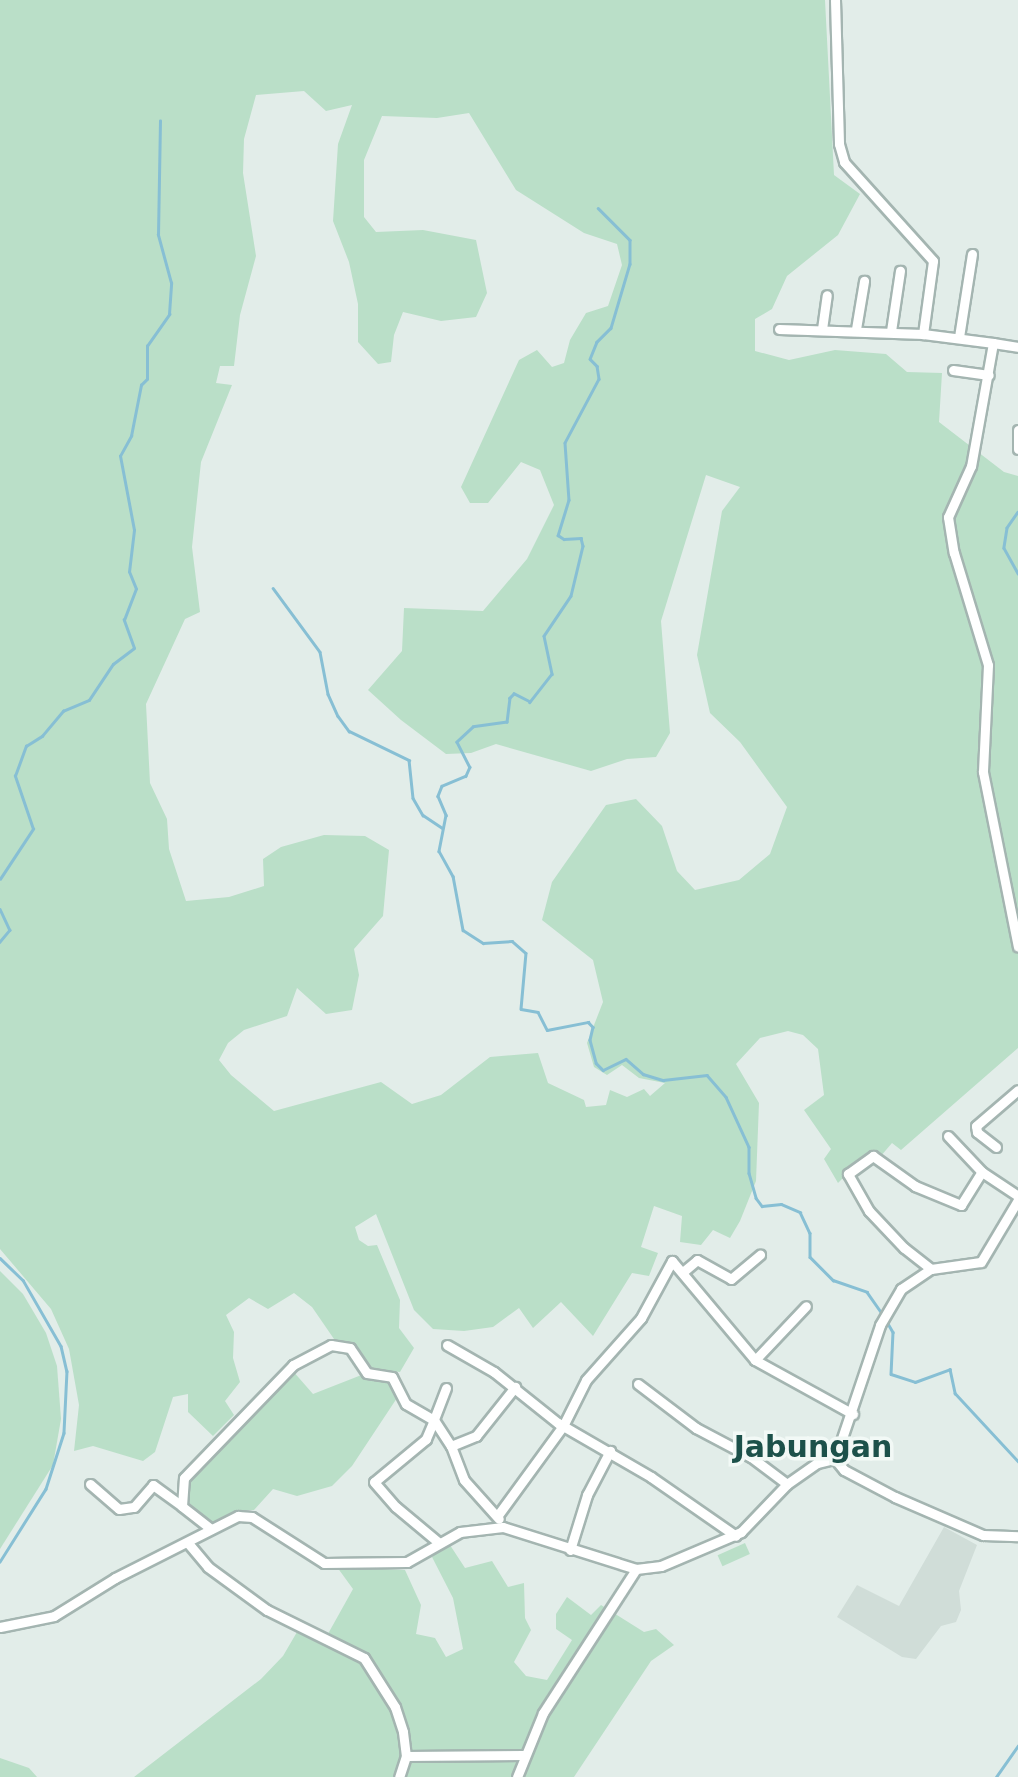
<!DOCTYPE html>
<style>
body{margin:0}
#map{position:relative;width:1018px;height:1777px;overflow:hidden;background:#e2ede9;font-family:"DejaVu Sans",sans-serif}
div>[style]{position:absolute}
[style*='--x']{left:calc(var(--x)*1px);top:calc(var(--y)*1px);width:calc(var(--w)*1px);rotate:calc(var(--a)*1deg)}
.built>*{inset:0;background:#d0ddd8}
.green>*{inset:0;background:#badfc8;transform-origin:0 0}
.stream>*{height:2.5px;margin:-1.25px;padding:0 1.25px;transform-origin:1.25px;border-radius:1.25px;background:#87bfd4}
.roads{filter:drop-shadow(2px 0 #a4b5b1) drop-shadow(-2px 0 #a4b5b1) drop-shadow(0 2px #a4b5b1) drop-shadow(0 -2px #a4b5b1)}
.minor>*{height:9px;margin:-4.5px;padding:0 4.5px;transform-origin:4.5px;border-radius:4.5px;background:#fff}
span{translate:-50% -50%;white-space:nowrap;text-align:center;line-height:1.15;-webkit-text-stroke:7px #f2f9f6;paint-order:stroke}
.district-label{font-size:30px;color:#1c514a;font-weight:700}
</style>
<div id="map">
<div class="built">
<i style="clip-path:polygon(944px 1527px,977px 1545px,959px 1591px,961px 1610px,956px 1622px,941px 1626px,916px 1659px,902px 1657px,837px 1617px,857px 1585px,899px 1606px)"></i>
</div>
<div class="green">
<i style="clip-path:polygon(evenodd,0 0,825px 0,834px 175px,860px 194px,838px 235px,787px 276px,772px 309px,755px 319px,755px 351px,789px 360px,835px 350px,886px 354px,907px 372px,942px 373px,939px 422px,1004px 472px,1018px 476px,1018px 1048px,901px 1150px,892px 1143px,880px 1157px,871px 1150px,838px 1183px,824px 1159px,831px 1149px,804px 1110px,824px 1095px,818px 1049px,803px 1035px,788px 1031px,760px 1038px,736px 1064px,759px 1103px,756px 1181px,740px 1221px,730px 1238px,713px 1230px,701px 1245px,680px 1242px,682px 1216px,654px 1206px,641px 1247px,658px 1253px,649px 1276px,632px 1273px,593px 1336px,561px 1302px,533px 1328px,519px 1308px,493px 1327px,464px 1331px,433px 1329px,414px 1310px,376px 1214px,355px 1227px,359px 1240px,368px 1246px,377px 1245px,400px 1300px,399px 1328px,414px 1348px,400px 1372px,369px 1369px,355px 1348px,334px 1339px,312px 1307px,294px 1293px,268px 1309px,249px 1298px,226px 1315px,234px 1332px,233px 1358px,240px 1382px,225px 1401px,234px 1415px,213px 1436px,188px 1412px,188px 1394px,173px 1397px,155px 1452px,143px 1461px,93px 1446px,74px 1451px,79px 1405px,69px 1349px,51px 1309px,0 1249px,0 0,304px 91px,326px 111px,352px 105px,338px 144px,333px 221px,349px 262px,358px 304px,358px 342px,378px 364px,391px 362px,394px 335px,403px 312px,441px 321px,476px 317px,487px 293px,476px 240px,423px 230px,376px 232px,364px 217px,364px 160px,382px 116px,437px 118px,469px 113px,516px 190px,584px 233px,617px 244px,622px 265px,608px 306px,586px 313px,570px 340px,564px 363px,552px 367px,537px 350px,519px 360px,461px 487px,470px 503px,488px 503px,521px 462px,540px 470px,554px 505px,527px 559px,483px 611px,404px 608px,402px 651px,368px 690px,401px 720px,446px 754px,471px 753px,496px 744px,591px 771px,627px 759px,656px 757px,670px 733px,661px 621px,706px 475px,740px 487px,722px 511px,697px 655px,710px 713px,740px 742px,787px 807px,770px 854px,739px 880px,695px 890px,677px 871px,662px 826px,636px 799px,606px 805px,552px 882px,542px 920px,593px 960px,603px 1002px,587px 1043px,594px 1067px,607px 1075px,622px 1065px,639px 1078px,665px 1083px,650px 1096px,644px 1089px,627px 1097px,610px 1090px,606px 1105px,586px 1107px,584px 1100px,548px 1083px,538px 1053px,490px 1057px,441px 1095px,412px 1104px,381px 1082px,274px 1111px,231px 1075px,219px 1060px,228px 1043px,244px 1030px,287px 1016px,297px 988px,326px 1014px,352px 1010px,359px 975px,354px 949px,383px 916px,389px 850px,365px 836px,324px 835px,281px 847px,263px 859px,264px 886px,229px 897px,186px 901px,169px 849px,167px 819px,150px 783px,146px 704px,185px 619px,200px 612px,192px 547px,201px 462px,232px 385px,216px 383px,220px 366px,234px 366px,240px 315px,256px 256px,243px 173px,244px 139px,256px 95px,304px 91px)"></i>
<i style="clip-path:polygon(0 1271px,23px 1294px,46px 1333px,57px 1366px,61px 1419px,53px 1465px,0 1549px)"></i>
<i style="clip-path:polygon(292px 1370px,313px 1394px,364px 1374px,391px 1379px,397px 1398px,352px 1466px,332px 1486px,297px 1496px,273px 1489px,254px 1510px,238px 1510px,212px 1525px,184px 1502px,186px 1481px,272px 1397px)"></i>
<i style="clip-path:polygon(448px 1542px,465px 1568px,492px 1561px,508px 1587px,524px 1583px,525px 1618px,531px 1630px,514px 1662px,526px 1676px,547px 1680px,572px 1640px,556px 1629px,556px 1614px,567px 1597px,591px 1615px,601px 1605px,644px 1632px,656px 1629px,674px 1645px,651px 1661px,574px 1777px,134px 1777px,261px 1679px,283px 1656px,297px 1632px,324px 1641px,353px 1589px,337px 1567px,405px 1570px,421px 1605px,416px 1634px,435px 1638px,446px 1657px,463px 1649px,453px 1598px,432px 1557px)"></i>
<i style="left:745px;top:1543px;width:12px;height:30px;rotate:66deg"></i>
<i style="clip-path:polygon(0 1758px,29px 1768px,37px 1777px,0 1777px)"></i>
</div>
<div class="stream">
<i style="--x:598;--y:208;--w:45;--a:45"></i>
<i style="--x:630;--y:240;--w:24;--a:90"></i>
<i style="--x:630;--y:264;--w:67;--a:106.5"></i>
<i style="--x:611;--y:328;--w:20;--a:135"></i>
<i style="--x:597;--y:342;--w:18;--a:112"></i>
<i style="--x:590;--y:359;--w:10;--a:45"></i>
<i style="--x:597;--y:366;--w:13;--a:81"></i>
<i style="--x:599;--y:379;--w:72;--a:118"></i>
<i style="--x:565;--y:443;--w:57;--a:86"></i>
<i style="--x:569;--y:500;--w:37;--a:107"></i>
<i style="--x:558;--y:535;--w:7;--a:34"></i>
<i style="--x:564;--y:539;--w:17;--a:-3"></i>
<i style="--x:581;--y:538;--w:8;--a:76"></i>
<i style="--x:583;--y:546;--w:51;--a:103.5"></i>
<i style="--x:571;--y:596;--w:48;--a:124"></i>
<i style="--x:544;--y:636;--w:39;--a:78"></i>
<i style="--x:552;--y:674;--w:36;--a:128"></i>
<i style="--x:530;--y:702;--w:18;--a:-153"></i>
<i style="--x:514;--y:694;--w:6;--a:135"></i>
<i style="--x:510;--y:698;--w:24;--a:97"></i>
<i style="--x:507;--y:722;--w:34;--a:172"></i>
<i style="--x:473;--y:727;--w:22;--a:137"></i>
<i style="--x:457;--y:742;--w:28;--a:63"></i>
<i style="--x:470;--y:767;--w:10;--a:114"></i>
<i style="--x:466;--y:776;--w:26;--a:157"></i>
<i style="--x:442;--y:786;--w:11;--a:112"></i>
<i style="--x:438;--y:796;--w:21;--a:67"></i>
<i style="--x:446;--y:815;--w:37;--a:101"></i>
<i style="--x:439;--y:851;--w:29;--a:61"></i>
<i style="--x:453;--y:876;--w:55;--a:79.5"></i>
<i style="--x:463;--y:930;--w:24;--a:33"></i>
<i style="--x:483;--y:943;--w:29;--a:-4"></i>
<i style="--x:512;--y:941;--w:18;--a:41"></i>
<i style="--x:526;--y:953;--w:56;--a:95.1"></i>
<i style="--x:521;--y:1009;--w:17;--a:10"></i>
<i style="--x:538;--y:1012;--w:20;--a:63"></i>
<i style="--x:547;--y:1030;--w:42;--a:-11"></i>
<i style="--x:588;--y:1022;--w:7;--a:45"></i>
<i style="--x:593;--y:1027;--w:13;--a:103"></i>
<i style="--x:590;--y:1040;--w:24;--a:75"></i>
<i style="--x:596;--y:1063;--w:10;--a:45"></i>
<i style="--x:603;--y:1070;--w:25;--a:-26"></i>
<i style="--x:626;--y:1059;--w:23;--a:41"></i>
<i style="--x:643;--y:1074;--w:21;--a:17"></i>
<i style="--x:663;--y:1080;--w:44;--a:-6.5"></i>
<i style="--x:707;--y:1075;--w:29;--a:49"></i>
<i style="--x:726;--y:1097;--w:55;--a:65.3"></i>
<i style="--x:749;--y:1147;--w:26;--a:90"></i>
<i style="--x:749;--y:1173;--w:26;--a:74"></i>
<i style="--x:756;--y:1198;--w:10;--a:53"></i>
<i style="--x:762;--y:1206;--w:19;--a:-6"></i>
<i style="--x:781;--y:1204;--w:21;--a:23"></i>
<i style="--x:800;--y:1212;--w:23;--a:65"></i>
<i style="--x:810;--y:1233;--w:24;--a:90"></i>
<i style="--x:810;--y:1257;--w:33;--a:45"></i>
<i style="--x:833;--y:1280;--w:36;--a:19"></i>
<i style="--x:867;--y:1292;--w:28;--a:55"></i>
<i style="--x:1018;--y:512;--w:19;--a:125"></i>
<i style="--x:1007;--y:528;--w:20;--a:99"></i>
<i style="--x:1004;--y:548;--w:29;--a:61"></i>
<i style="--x:273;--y:588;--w:79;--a:53.7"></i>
<i style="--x:320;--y:652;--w:43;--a:79.2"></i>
<i style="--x:328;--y:694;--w:24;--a:66"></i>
<i style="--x:338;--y:716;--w:19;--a:54"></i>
<i style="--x:349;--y:731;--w:67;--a:25.8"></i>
<i style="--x:409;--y:760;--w:38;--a:84"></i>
<i style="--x:413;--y:798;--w:20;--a:60"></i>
<i style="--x:423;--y:815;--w:23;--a:34"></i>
<i style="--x:0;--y:879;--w:60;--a:-56.6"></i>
<i style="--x:33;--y:829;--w:56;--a:-108.8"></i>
<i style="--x:15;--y:776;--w:32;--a:-70"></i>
<i style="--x:26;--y:746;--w:19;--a:-32"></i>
<i style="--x:42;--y:736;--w:33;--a:-50"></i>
<i style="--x:63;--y:711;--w:28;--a:-23"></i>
<i style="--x:89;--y:700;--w:43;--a:-56.3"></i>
<i style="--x:113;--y:664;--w:26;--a:-37"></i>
<i style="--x:134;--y:648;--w:30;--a:-110"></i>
<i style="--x:124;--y:620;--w:33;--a:-69"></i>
<i style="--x:136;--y:589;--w:18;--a:-112"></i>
<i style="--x:129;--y:572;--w:42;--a:-83.2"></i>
<i style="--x:134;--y:530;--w:75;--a:-100.7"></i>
<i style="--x:120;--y:456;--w:23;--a:-61"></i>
<i style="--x:131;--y:436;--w:52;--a:-78.9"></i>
<i style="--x:141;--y:385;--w:8;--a:-45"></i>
<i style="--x:147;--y:379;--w:33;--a:-90"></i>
<i style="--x:147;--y:346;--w:39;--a:-55"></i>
<i style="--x:169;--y:314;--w:31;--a:-86"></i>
<i style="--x:171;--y:283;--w:50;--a:-105.2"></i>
<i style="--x:158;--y:235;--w:114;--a:-89"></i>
<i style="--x:0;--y:909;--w:23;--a:65"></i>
<i style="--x:10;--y:930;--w:16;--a:130"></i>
<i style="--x:0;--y:1258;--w:32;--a:44"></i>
<i style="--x:23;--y:1280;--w:76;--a:60.1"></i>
<i style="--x:61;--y:1346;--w:26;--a:77"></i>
<i style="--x:67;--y:1371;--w:62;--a:92.8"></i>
<i style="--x:64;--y:1433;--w:59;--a:107.8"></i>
<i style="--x:46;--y:1489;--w:86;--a:122.2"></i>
<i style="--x:886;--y:1320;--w:14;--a:60"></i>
<i style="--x:893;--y:1332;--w:42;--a:92.7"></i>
<i style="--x:891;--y:1374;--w:25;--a:18"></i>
<i style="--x:915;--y:1382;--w:37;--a:-20"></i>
<i style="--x:950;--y:1369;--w:25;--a:78"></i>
<i style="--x:955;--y:1393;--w:93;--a:47.2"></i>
<i style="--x:996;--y:1777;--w:38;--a:-55"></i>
</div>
<div class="roads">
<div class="minor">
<i style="--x:835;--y:0;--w:144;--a:88.4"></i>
<i style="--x:839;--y:144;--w:19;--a:74"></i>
<i style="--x:844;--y:162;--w:133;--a:48"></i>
<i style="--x:933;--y:261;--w:74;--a:97.8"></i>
<i style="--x:923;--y:334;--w:71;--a:7.3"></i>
<i style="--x:993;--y:343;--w:125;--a:100.1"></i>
<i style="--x:971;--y:466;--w:56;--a:114.3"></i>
<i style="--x:948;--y:517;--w:36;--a:81"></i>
<i style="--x:954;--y:553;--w:117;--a:73.1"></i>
<i style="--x:988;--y:665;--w:107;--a:92.7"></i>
<i style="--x:983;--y:772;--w:178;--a:78.7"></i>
<i style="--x:779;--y:329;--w:144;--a:2"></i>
<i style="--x:822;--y:329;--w:34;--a:-82"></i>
<i style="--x:856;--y:329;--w:49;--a:-80.5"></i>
<i style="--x:891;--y:331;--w:61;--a:-81.5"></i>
<i style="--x:959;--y:337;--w:84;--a:-81.1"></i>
<i style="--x:993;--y:343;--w:25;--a:9"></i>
<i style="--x:953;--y:370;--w:36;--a:8"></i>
<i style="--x:1018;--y:430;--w:19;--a:90"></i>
<i style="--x:948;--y:1136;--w:50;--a:46.6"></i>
<i style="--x:982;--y:1172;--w:43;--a:33.7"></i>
<i style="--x:996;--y:1147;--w:24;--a:-142"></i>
<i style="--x:977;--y:1132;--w:6;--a:-99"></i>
<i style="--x:976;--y:1126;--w:55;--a:-40.6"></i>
<i style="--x:931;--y:1269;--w:34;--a:-142"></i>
<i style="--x:904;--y:1248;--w:51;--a:-133.4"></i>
<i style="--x:869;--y:1211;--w:43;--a:-119.6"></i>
<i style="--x:848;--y:1174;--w:31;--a:-36"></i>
<i style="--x:873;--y:1156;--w:52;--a:35.5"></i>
<i style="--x:915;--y:1186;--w:50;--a:22.4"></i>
<i style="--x:961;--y:1205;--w:39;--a:-58"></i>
<i style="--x:684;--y:1271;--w:17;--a:-40"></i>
<i style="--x:697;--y:1260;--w:39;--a:29"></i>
<i style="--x:731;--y:1279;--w:38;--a:-40"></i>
<i style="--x:447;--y:1345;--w:54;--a:29.9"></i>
<i style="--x:494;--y:1372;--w:82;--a:38.6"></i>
<i style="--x:558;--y:1423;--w:108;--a:30.1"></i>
<i style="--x:651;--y:1477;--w:103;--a:34.8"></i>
<i style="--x:755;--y:1360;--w:74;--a:-46.6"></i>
<i style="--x:638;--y:1384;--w:73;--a:37.2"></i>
<i style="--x:696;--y:1428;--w:62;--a:27.8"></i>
<i style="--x:751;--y:1457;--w:45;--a:36.9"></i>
<i style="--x:446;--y:1388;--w:34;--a:111"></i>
<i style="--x:434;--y:1420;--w:31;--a:57"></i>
<i style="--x:451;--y:1446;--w:27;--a:-22"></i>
<i style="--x:476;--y:1436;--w:63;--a:-51.5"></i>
<i style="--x:451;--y:1446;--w:36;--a:69"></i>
<i style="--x:464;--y:1480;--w:52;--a:48.1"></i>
<i style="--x:835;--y:1459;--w:141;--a:-71.4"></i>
<i style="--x:880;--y:1325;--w:42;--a:-59.7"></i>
<i style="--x:901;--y:1289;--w:36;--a:-34"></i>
<i style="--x:931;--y:1269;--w:50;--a:-8"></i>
<i style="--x:981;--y:1262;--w:72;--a:-59.2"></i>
<i style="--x:835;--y:1459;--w:14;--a:51"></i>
<i style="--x:844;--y:1470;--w:58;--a:27.9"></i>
<i style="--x:895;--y:1497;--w:96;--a:23.4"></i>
<i style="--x:983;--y:1535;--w:35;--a:2"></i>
<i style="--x:90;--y:1484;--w:38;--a:41"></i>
<i style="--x:119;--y:1509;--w:15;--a:-8"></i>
<i style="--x:134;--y:1507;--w:29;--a:-49"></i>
<i style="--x:153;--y:1485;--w:36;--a:36"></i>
<i style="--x:498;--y:1515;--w:110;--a:-53.9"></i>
<i style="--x:563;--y:1426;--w:51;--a:-63.4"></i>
<i style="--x:586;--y:1380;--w:83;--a:-48.4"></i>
<i style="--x:641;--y:1318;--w:65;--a:-61.5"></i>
<i style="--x:672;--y:1261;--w:129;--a:50"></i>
<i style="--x:755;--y:1360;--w:112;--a:28.9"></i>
<i style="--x:211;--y:1529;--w:37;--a:-142"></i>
<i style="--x:182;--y:1506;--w:28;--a:-86"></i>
<i style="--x:184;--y:1478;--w:157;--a:-46"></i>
<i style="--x:293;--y:1365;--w:43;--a:-27.8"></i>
<i style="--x:331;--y:1345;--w:19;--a:9"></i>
<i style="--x:350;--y:1348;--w:30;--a:56"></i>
<i style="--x:367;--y:1373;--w:25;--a:9"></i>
<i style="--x:392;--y:1377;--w:30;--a:63"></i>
<i style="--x:406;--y:1404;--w:32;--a:30"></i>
<i style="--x:434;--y:1420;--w:21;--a:113"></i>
<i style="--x:426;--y:1439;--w:67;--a:140.4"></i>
<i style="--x:374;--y:1482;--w:33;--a:49"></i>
<i style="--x:396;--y:1507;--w:55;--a:39.8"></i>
<i style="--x:188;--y:1543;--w:31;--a:50"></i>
<i style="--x:208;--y:1567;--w:73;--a:36.1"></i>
<i style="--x:267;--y:1610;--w:108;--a:26.3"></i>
<i style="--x:364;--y:1658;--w:58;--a:57.7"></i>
<i style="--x:395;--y:1707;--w:26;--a:72"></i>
<i style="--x:403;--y:1732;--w:24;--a:83"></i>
<i style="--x:406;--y:1756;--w:22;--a:108"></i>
<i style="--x:570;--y:1550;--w:58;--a:-72.8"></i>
<i style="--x:587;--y:1495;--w:50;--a:-62.4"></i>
<i style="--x:0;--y:1627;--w:55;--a:-11.5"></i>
<i style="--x:54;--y:1616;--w:72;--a:-31.9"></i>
<i style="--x:115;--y:1578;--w:138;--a:-26.8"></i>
<i style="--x:238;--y:1516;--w:14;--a:4"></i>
<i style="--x:252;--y:1517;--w:85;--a:32.6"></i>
<i style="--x:324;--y:1563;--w:83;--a:-0.7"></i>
<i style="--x:407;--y:1562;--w:61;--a:-29.5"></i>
<i style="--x:460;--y:1532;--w:43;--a:-6.6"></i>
<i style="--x:503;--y:1527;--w:139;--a:17.5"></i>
<i style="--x:636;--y:1569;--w:25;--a:-7"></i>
<i style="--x:661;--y:1566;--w:87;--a:-23"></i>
<i style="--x:741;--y:1532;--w:66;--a:-46.2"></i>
<i style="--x:787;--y:1484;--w:37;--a:-35"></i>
<i style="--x:817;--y:1463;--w:18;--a:-13"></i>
<i style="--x:406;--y:1756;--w:117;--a:-0.5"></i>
<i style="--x:517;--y:1777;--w:69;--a:-67.9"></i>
<i style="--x:543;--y:1713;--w:171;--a:-57.1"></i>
</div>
</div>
<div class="district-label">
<span style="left:813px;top:1447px">Jabungan</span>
</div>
</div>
